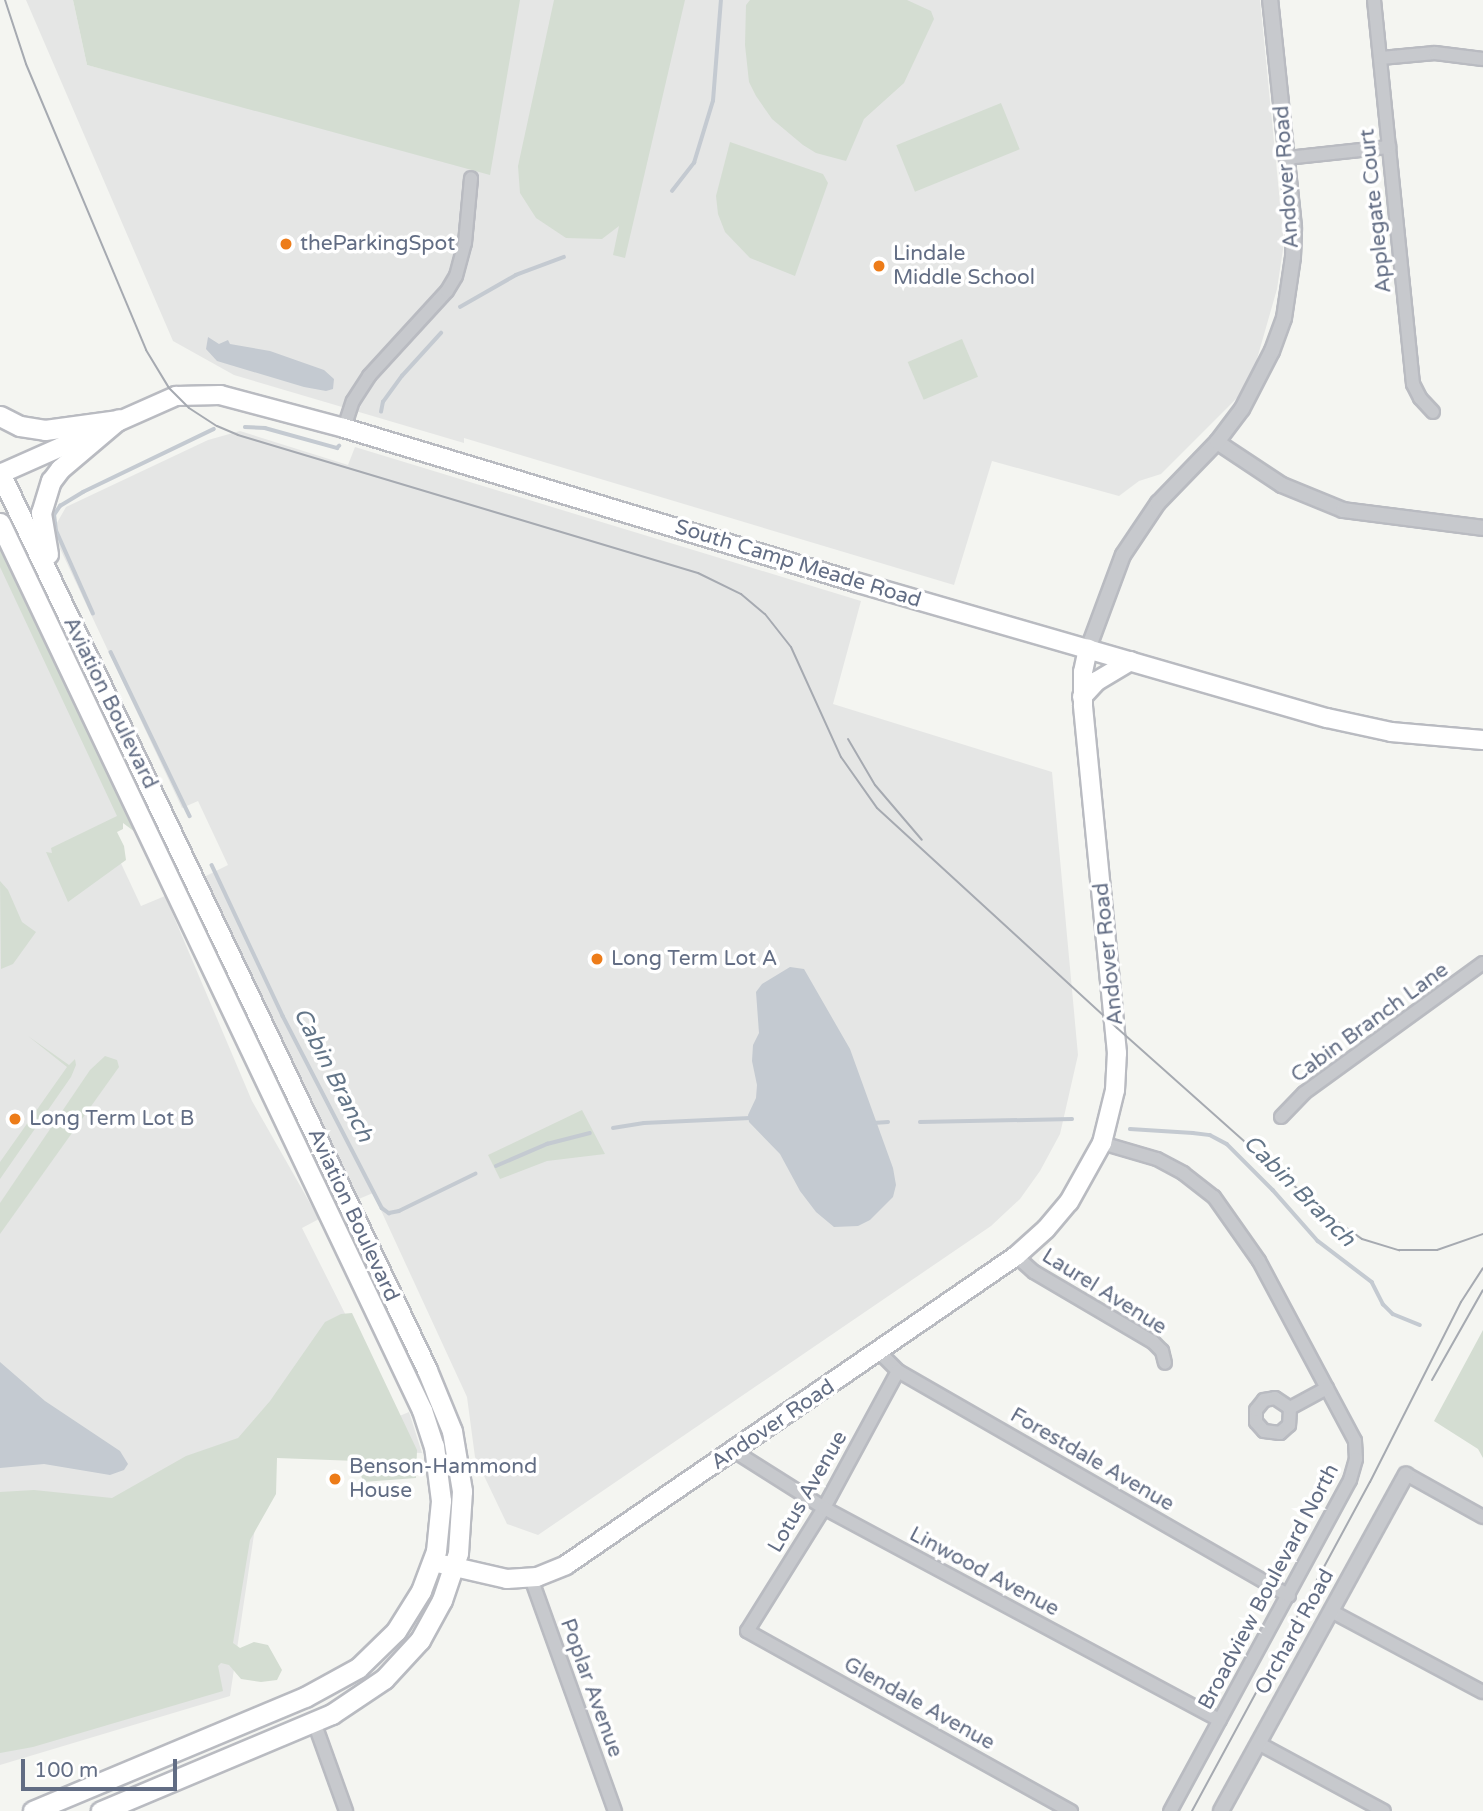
<!DOCTYPE html>
<style>
body{margin:0}
#map{position:relative;width:1483px;height:1811px;overflow:hidden;background:#f4f5f1;font-family:"Varela Round",sans-serif}
div>[style]{position:absolute}
[style*='--x']{left:calc(var(--x)*1px);top:calc(var(--y)*1px);width:calc(var(--w)*1px);rotate:calc(var(--a)*1deg)}
.built>*{inset:0;background:#e5e6e5}
.green>*{inset:0;background:#d4ddd2;transform-origin:0 0}
.water>*{inset:0;background:#c4cad1}
.stream>*{height:3.5px;margin:-1.75px;padding:0 1.75px;transform-origin:1.75px;border-radius:1.75px;background:#c4cad1}
.roads{filter:drop-shadow(2px 0 #b9bbc1) drop-shadow(-2px 0 #b9bbc1) drop-shadow(0 2px #b9bbc1) drop-shadow(0 -2px #b9bbc1)}
.minor>*{height:12px;margin:-6px;padding:0 6px;transform-origin:6px;border-radius:6px;background:#c7c9cd}
.tertiary>*{height:14px;margin:-7px;padding:0 7px;transform-origin:7px;border-radius:7px;background:#c7c9cd}
.secondary>*{height:18px;margin:-9px;padding:0 9px;transform-origin:9px;border-radius:9px;background:#fff}
.primary>*{height:19px;margin:-9.5px;padding:0 9.5px;transform-origin:9.5px;border-radius:9.5px;background:#fff}
.tram>*{height:2px;margin:-1px;padding:0 1px;transform-origin:1px;border-radius:1px;background:#a6aab1}
.dots>*{width:19px;height:19px;translate:-50% -50%;box-sizing:border-box;border:4px solid #fff;border-radius:50%}
span{translate:-50% -50%;white-space:nowrap;text-align:center;line-height:1.15;-webkit-text-stroke:7px #fff;paint-order:stroke}
.street-label{font-size:21px;color:#626d84}
.poi-label{font-size:21px;color:#626d84}
.left{translate:0 -50%;text-align:left}
.water-label{font-size:23px;color:#637588;font-style:italic}
.scale{position:absolute;left:21px;top:1759px;width:156px;height:32px;box-sizing:border-box;border:4px solid #626d84;border-top:0;padding-left:9px;font-size:21px;line-height:24px;white-space:nowrap;color:#626d84;-webkit-text-stroke:5px #fff;paint-order:stroke}
</style>
<div id="map">
<div class="built">
<i style="clip-path:polygon(26px 0,73px 0,87px 65px,485px 170px,497px 0,1260px 0,1284px 243px,1277px 289px,1255px 366px,1238px 397px,1161px 474px,1139px 481px,1119px 496px,992px 461px,954px 585px,464px 438px,464px 443px,234px 375px,173px 341px)"></i>
<i style="clip-path:polygon(240px 431px,348px 465px,355px 447px,861px 601px,833px 704px,1052px 772px,1078px 1055px,1060px 1134px,1040px 1171px,1020px 1199px,991px 1226px,538px 1535px,507px 1524px,475px 1457px,467px 1397px,373px 1193px,354px 1201px,202px 878px,228px 865px,198px 801px,182px 808px,56px 540px,54px 528px,66px 507px,208px 440px)"></i>
<i style="clip-path:polygon(0 564px,119px 817px,111px 842px,141px 906px,165px 896px,252px 1101px,319px 1219px,302px 1228px,397px 1417px,409px 1412px,422px 1453px,267px 1447px,230px 1696px,0 1765px)"></i>
</div>
<div class="green">
<i style="clip-path:polygon(73px 0,520px 0,490px 175px,87px 65px)"></i>
<i style="clip-path:polygon(554px 0,685px 0,625px 258px,613px 255px,619px 226px,602px 239px,566px 238px,536px 218px,520px 193px,518px 166px)"></i>
<i style="clip-path:polygon(750px 0,907px 0,931px 11px,934px 19px,904px 83px,864px 119px,846px 161px,816px 153px,803px 145px,772px 119px,756px 96px,749px 82px,745px 45px,746px 5px)"></i>
<i style="left:1001px;top:103px;width:50px;height:113px;rotate:68deg"></i>
<i style="clip-path:polygon(730px 142px,823px 174px,828px 183px,795px 276px,750px 258px,725px 232px,718px 214px,716px 196px)"></i>
<i style="left:962px;top:339px;width:41px;height:59px;rotate:67deg"></i>
<i style="clip-path:polygon(0 537px,135px 832px,123px 823px,123px 829px,117px 832px,124px 846px,126px 860px,68px 902px,46px 852px,52px 853px,51px 848px,117px 816px,0 567px)"></i>
<i style="clip-path:polygon(0 881px,8px 890px,22px 922px,36px 932px,13px 964px,1px 969px)"></i>
<i style="clip-path:polygon(28px 1036px,69px 1065px,75px 1059px,76px 1065px,71px 1077px,0 1179px,0 1162px,67px 1067px)"></i>
<i style="clip-path:polygon(105px 1056px,117px 1060px,119px 1067px,0 1234px,0 1203px,90px 1070px)"></i>
<i style="clip-path:polygon(582px 1110px,605px 1154px,547px 1161px,500px 1179px,488px 1155px)"></i>
<i style="clip-path:polygon(352px 1313px,417px 1450px,416px 1478px,363px 1482px,357px 1461px,277px 1458px,276px 1494px,250px 1540px,233px 1643px,240px 1648px,254px 1642px,268px 1645px,282px 1670px,277px 1680px,261px 1682px,241px 1679px,229px 1665px,221px 1663px,218px 1666px,223px 1691px,33px 1747px,0 1753px,0 1492px,34px 1490px,112px 1498px,186px 1456px,238px 1438px,270px 1401px,325px 1322px,341px 1314px)"></i>
<i style="clip-path:polygon(1483px 1330px,1483px 1458px,1478px 1449px,1434px 1421px)"></i>
</div>
<div class="water">
<i style="clip-path:polygon(208px 337px,219px 344px,228px 340px,230px 344px,270px 351px,324px 370px,334px 379px,333px 389px,326px 391px,304px 387px,217px 361px,206px 349px)"></i>
<i style="clip-path:polygon(790px 967px,804px 969px,850px 1049px,893px 1168px,896px 1185px,893px 1197px,870px 1220px,858px 1226px,834px 1227px,816px 1212px,800px 1191px,780px 1154px,749px 1122px,748px 1115px,756px 1098px,757px 1085px,752px 1061px,753px 1045px,759px 1033px,756px 992px,762px 984px)"></i>
<i style="clip-path:polygon(0 1362px,45px 1401px,120px 1451px,128px 1464px,124px 1470px,110px 1475px,44px 1464px,0 1468px)"></i>
</div>
<div class="stream">
<i style="--x:672;--y:191;--w:36;--a:-52"></i>
<i style="--x:694;--y:163;--w:65;--a:-73"></i>
<i style="--x:713;--y:101;--w:101;--a:-85.5"></i>
<i style="--x:460;--y:307;--w:64;--a:-29.7"></i>
<i style="--x:516;--y:275;--w:51;--a:-20.6"></i>
<i style="--x:381;--y:412;--w:10;--a:-79"></i>
<i style="--x:383;--y:402;--w:32;--a:-54"></i>
<i style="--x:402;--y:376;--w:58;--a:-47.8"></i>
<i style="--x:245;--y:427;--w:20;--a:3"></i>
<i style="--x:265;--y:428;--w:75;--a:15.5"></i>
<i style="--x:337;--y:448;--w:3;--a:-45"></i>
<i style="--x:93;--y:614;--w:91;--a:-114"></i>
<i style="--x:56;--y:531;--w:16;--a:-97"></i>
<i style="--x:54;--y:515;--w:11;--a:-56"></i>
<i style="--x:60;--y:506;--w:27;--a:-31"></i>
<i style="--x:83;--y:492;--w:145;--a:-25.7"></i>
<i style="--x:111;--y:652;--w:182;--a:64.3"></i>
<i style="--x:212;--y:865;--w:167;--a:64.8"></i>
<i style="--x:283;--y:1016;--w:216;--a:62.7"></i>
<i style="--x:382;--y:1208;--w:9;--a:36"></i>
<i style="--x:389;--y:1213;--w:10;--a:-11"></i>
<i style="--x:399;--y:1211;--w:85;--a:-26"></i>
<i style="--x:920;--y:1122;--w:152;--a:-1.1"></i>
<i style="--x:873;--y:1123;--w:15;--a:-4"></i>
<i style="--x:613;--y:1128;--w:31;--a:-9"></i>
<i style="--x:644;--y:1123;--w:106;--a:-2.7"></i>
<i style="--x:1130;--y:1129;--w:63;--a:3.6"></i>
<i style="--x:1193;--y:1133;--w:17;--a:7"></i>
<i style="--x:1210;--y:1135;--w:19;--a:28"></i>
<i style="--x:1227;--y:1144;--w:65;--a:45"></i>
<i style="--x:1273;--y:1190;--w:68;--a:48.6"></i>
<i style="--x:1318;--y:1241;--w:68;--a:37.2"></i>
<i style="--x:1372;--y:1282;--w:25;--a:63"></i>
<i style="--x:1383;--y:1304;--w:14;--a:45"></i>
<i style="--x:1393;--y:1314;--w:29;--a:22"></i>
<i style="--x:496;--y:1166;--w:56;--a:-23.3"></i>
<i style="--x:547;--y:1144;--w:44;--a:-14.3"></i>
</div>
<div class="roads">
<div class="minor">
<i style="--x:1374;--y:0;--w:386;--a:84.2"></i>
<i style="--x:1413;--y:384;--w:16;--a:63"></i>
<i style="--x:1420;--y:398;--w:19;--a:47"></i>
<i style="--x:1381;--y:58;--w:54;--a:-5.3"></i>
<i style="--x:1435;--y:53;--w:48;--a:7.1"></i>
<i style="--x:1287;--y:158;--w:103;--a:-6.2"></i>
<i style="--x:344;--y:428;--w:28;--a:-72"></i>
<i style="--x:353;--y:401;--w:30;--a:-57"></i>
<i style="--x:369;--y:376;--w:115;--a:-47.5"></i>
<i style="--x:447;--y:291;--w:17;--a:-59"></i>
<i style="--x:456;--y:276;--w:34;--a:-75"></i>
<i style="--x:465;--y:243;--w:65;--a:-84.7"></i>
<i style="--x:1281;--y:1117;--w:33;--a:-46"></i>
<i style="--x:1304;--y:1093;--w:221;--a:-36"></i>
<i style="--x:1102;--y:1143;--w:57;--a:16.2"></i>
<i style="--x:1157;--y:1159;--w:30;--a:28"></i>
<i style="--x:1183;--y:1173;--w:39;--a:38"></i>
<i style="--x:1214;--y:1197;--w:78;--a:54.9"></i>
<i style="--x:1259;--y:1261;--w:204;--a:61.9"></i>
<i style="--x:1355;--y:1441;--w:18;--a:87"></i>
<i style="--x:1356;--y:1459;--w:22;--a:106"></i>
<i style="--x:1350;--y:1480;--w:377;--a:118.5"></i>
<i style="--x:1016;--y:1256;--w:24;--a:42"></i>
<i style="--x:1034;--y:1272;--w:138;--a:30.5"></i>
<i style="--x:1153;--y:1342;--w:13;--a:45"></i>
<i style="--x:1162;--y:1351;--w:12;--a:76"></i>
<i style="--x:879;--y:1352;--w:27;--a:45"></i>
<i style="--x:898;--y:1371;--w:451;--a:29.9"></i>
<i style="--x:898;--y:1371;--w:156;--a:118.4"></i>
<i style="--x:824;--y:1508;--w:145;--a:122"></i>
<i style="--x:747;--y:1631;--w:371;--a:29.1"></i>
<i style="--x:1290;--y:1408;--w:17;--a:93"></i>
<i style="--x:1289;--y:1425;--w:12;--a:138"></i>
<i style="--x:1280;--y:1433;--w:16;--a:-173"></i>
<i style="--x:1264;--y:1431;--w:12;--a:-132"></i>
<i style="--x:1256;--y:1422;--w:12;--a:-90"></i>
<i style="--x:1256;--y:1410;--w:13;--a:-51"></i>
<i style="--x:1264;--y:1400;--w:11;--a:-10"></i>
<i style="--x:1275;--y:1398;--w:18;--a:34"></i>
<i style="--x:1290;--y:1408;--w:42;--a:-28.4"></i>
<i style="--x:734;--y:1451;--w:107;--a:32.3"></i>
<i style="--x:824;--y:1508;--w:449;--a:28.2"></i>
<i style="--x:1406;--y:1474;--w:88;--a:29.2"></i>
<i style="--x:531;--y:1578;--w:248;--a:70.2"></i>
<i style="--x:1331;--y:1611;--w:172;--a:28.1"></i>
<i style="--x:314;--y:1722;--w:95;--a:70.2"></i>
<i style="--x:1258;--y:1743;--w:143;--a:28.4"></i>
</div>
<div class="tertiary">
<i style="--x:1217;--y:442;--w:78;--a:33.5"></i>
<i style="--x:1282;--y:485;--w:66;--a:22.3"></i>
<i style="--x:1343;--y:510;--w:141;--a:7.3"></i>
<i style="--x:1088;--y:649;--w:100;--a:-69.6"></i>
<i style="--x:1123;--y:555;--w:63;--a:-56.1"></i>
<i style="--x:1158;--y:503;--w:85;--a:-46"></i>
<i style="--x:1217;--y:442;--w:41;--a:-52.9"></i>
<i style="--x:1242;--y:409;--w:65;--a:-62.7"></i>
<i style="--x:1272;--y:351;--w:35;--a:-70"></i>
<i style="--x:1284;--y:318;--w:62;--a:-81.6"></i>
<i style="--x:1293;--y:257;--w:30;--a:-88"></i>
<i style="--x:1294;--y:227;--w:228;--a:-96"></i>
<i style="--x:1221;--y:1811;--w:384;--a:-61.2"></i>
</div>
<div class="secondary">
<i style="--x:0;--y:474;--w:193;--a:-23.9"></i>
<i style="--x:176;--y:396;--w:44;--a:-1.3"></i>
<i style="--x:220;--y:395;--w:128;--a:14.9"></i>
<i style="--x:344;--y:428;--w:534;--a:16.77"></i>
<i style="--x:855;--y:582;--w:491;--a:16.1"></i>
<i style="--x:1327;--y:718;--w:66;--a:12.3"></i>
<i style="--x:1391;--y:732;--w:92;--a:5"></i>
<i style="--x:1082;--y:697;--w:22;--a:-47"></i>
<i style="--x:1097;--y:681;--w:39;--a:-31"></i>
<i style="--x:433;--y:1562;--w:76;--a:12.9"></i>
<i style="--x:507;--y:1579;--w:30;--a:-4"></i>
<i style="--x:537;--y:1577;--w:31;--a:-22"></i>
<i style="--x:566;--y:1565;--w:546;--a:-34.48"></i>
<i style="--x:1016;--y:1256;--w:40;--a:-42"></i>
<i style="--x:1046;--y:1229;--w:35;--a:-50"></i>
<i style="--x:1069;--y:1202;--w:68;--a:-60.8"></i>
<i style="--x:1102;--y:1143;--w:55;--a:-76.2"></i>
<i style="--x:1115;--y:1090;--w:37;--a:-87"></i>
<i style="--x:1117;--y:1053;--w:350;--a:-95.6"></i>
<i style="--x:1083;--y:705;--w:33;--a:-90"></i>
<i style="--x:1083;--y:672;--w:24;--a:-78"></i>
</div>
<div class="primary">
<i style="--x:0;--y:416;--w:22;--a:27"></i>
<i style="--x:20;--y:426;--w:25;--a:9"></i>
<i style="--x:45;--y:430;--w:74;--a:-7.8"></i>
<i style="--x:0;--y:473;--w:993;--a:64.54"></i>
<i style="--x:427;--y:1370;--w:66;--a:67.7"></i>
<i style="--x:452;--y:1431;--w:61;--a:80.5"></i>
<i style="--x:462;--y:1491;--w:62;--a:93.7"></i>
<i style="--x:458;--y:1553;--w:50;--a:108.8"></i>
<i style="--x:442;--y:1600;--w:46;--a:118.8"></i>
<i style="--x:420;--y:1640;--w:53;--a:132.7"></i>
<i style="--x:384;--y:1679;--w:63;--a:146.1"></i>
<i style="--x:332;--y:1714;--w:251;--a:157.2"></i>
<i style="--x:0;--y:523;--w:982;--a:64.56"></i>
<i style="--x:422;--y:1410;--w:38;--a:72"></i>
<i style="--x:434;--y:1446;--w:55;--a:82.7"></i>
<i style="--x:441;--y:1501;--w:50;--a:95.7"></i>
<i style="--x:436;--y:1551;--w:43;--a:110.6"></i>
<i style="--x:421;--y:1591;--w:47;--a:122"></i>
<i style="--x:396;--y:1631;--w:53;--a:135.8"></i>
<i style="--x:358;--y:1668;--w:60;--a:151.3"></i>
<i style="--x:305;--y:1697;--w:295;--a:157.3"></i>
<i style="--x:48;--y:554;--w:42;--a:-99.7"></i>
<i style="--x:41;--y:513;--w:34;--a:-73"></i>
<i style="--x:51;--y:481;--w:15;--a:-53"></i>
<i style="--x:60;--y:469;--w:77;--a:-40.3"></i>
</div>
</div>
<div class="tram">
<i style="--x:5;--y:0;--w:67;--a:71.8"></i>
<i style="--x:26;--y:64;--w:310;--a:67.2"></i>
<i style="--x:146;--y:350;--w:44;--a:58.8"></i>
<i style="--x:169;--y:388;--w:28;--a:45"></i>
<i style="--x:189;--y:408;--w:33;--a:33"></i>
<i style="--x:217;--y:426;--w:23;--a:23"></i>
<i style="--x:238;--y:435;--w:480;--a:16.7"></i>
<i style="--x:698;--y:573;--w:48;--a:26"></i>
<i style="--x:741;--y:594;--w:31;--a:40"></i>
<i style="--x:765;--y:614;--w:42;--a:51.8"></i>
<i style="--x:791;--y:647;--w:121;--a:65.6"></i>
<i style="--x:841;--y:757;--w:62;--a:54.8"></i>
<i style="--x:877;--y:808;--w:326;--a:42.5"></i>
<i style="--x:1117;--y:1028;--w:278;--a:41.7"></i>
<i style="--x:1325;--y:1213;--w:45;--a:35.1"></i>
<i style="--x:1362;--y:1239;--w:39;--a:17"></i>
<i style="--x:1399;--y:1250;--w:38;--a:0"></i>
<i style="--x:1437;--y:1250;--w:49;--a:-19.2"></i>
<i style="--x:848;--y:739;--w:53;--a:59.6"></i>
<i style="--x:875;--y:785;--w:72;--a:49.5"></i>
<i style="--x:1432;--y:1380;--w:103;--a:-60.5"></i>
<i style="--x:1192;--y:1811;--w:374;--a:-61.6"></i>
<i style="--x:1370;--y:1482;--w:202;--a:-63.2"></i>
<i style="--x:1461;--y:1302;--w:40;--a:-57.1"></i>
</div>
<div class="dots">
<i style="left:286px;top:244px;background:#ed7c19"></i>
<i style="left:879px;top:266px;background:#ed7c19"></i>
<i style="left:597px;top:959px;background:#ed7c19"></i>
<i style="left:15px;top:1119px;background:#ed7c19"></i>
<i style="left:335px;top:1479px;background:#ed7c19"></i>
</div>
<div class="street-label">
<span style="left:1287px;top:177px;rotate:-94deg">Andover Road</span>
<span style="left:1376px;top:211px;rotate:-96deg">Applegate Court</span>
<span style="left:798px;top:564px;rotate:17deg">South Camp Meade Road</span>
<span style="left:110px;top:703px;rotate:64deg">Aviation Boulevard</span>
<span style="left:1109px;top:954px;rotate:-96deg">Andover Road</span>
<span style="left:1370px;top:1023px;rotate:-36deg">Cabin Branch Lane</span>
<span style="left:353px;top:1215px;rotate:65deg">Aviation Boulevard</span>
<span style="left:1104px;top:1292px;rotate:32deg">Laurel Avenue</span>
<span style="left:773px;top:1425px;rotate:-34deg">Andover Road</span>
<span style="left:1092px;top:1460px;rotate:30deg">Forestdale Avenue</span>
<span style="left:808px;top:1492px;rotate:-60deg">Lotus Avenue</span>
<span style="left:984px;top:1572px;rotate:28deg">Linwood Avenue</span>
<span style="left:1269px;top:1587px;rotate:-62deg">Broadview Boulevard North</span>
<span style="left:1295px;top:1632px;rotate:-61deg">Orchard Road</span>
<span style="left:591px;top:1688px;rotate:70deg">Poplar Avenue</span>
<span style="left:919px;top:1704px;rotate:29deg">Glendale Avenue</span>
</div>
<div class="poi-label">
<span class="left" style="left:300px;top:244px">theParkingSpot</span>
<span class="left" style="left:893px;top:266px">Lindale<br>Middle School</span>
<span class="left" style="left:611px;top:959px">Long Term Lot A</span>
<span class="left" style="left:29px;top:1119px">Long Term Lot B</span>
<span class="left" style="left:349px;top:1479px">Benson-Hammond<br>House</span>
</div>
<div class="water-label">
<span style="left:333px;top:1075px;rotate:63deg">Cabin Branch</span>
<span style="left:1299px;top:1191px;rotate:45deg">Cabin Branch</span>
</div>
<div class="scale">100 m</div>
</div>
